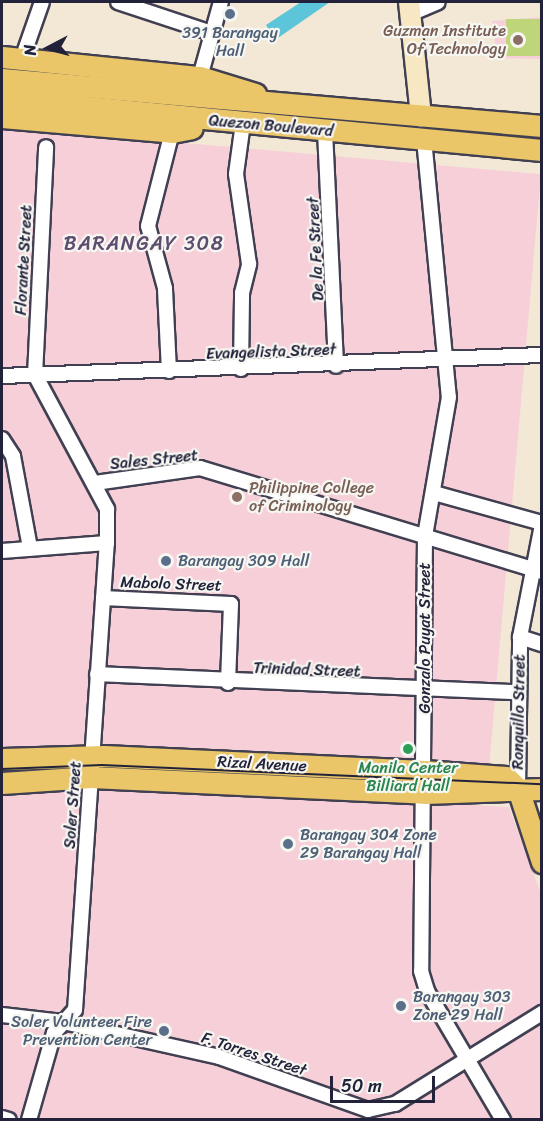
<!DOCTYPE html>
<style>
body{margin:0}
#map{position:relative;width:543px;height:1121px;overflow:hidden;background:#f3e8d5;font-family:Sriracha,sans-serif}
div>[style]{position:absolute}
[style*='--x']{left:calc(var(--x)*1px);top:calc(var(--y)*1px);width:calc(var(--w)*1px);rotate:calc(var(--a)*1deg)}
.built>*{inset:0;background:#f6cfd8;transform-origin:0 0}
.green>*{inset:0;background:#bfd57a;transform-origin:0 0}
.water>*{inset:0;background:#5dc5d9}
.roads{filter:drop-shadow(2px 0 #414052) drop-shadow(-2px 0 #414052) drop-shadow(0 2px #414052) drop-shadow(0 -2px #414052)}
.street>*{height:14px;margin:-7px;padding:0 7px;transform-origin:7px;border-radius:7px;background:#fff}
.secondary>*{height:20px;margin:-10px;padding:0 10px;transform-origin:10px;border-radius:10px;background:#f7e8c3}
.primary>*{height:21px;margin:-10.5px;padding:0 10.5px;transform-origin:10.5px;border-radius:10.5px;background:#eac669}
.tram>*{height:1.5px;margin:-0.75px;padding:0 0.75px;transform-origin:0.75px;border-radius:0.75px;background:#22223b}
.dots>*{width:16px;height:16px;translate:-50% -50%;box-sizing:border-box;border:3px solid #f6f6f2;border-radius:50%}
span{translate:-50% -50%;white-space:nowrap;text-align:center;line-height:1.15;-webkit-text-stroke:4.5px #f6f6f2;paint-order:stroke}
.education-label{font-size:16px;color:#785e54}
.right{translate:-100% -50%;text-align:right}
.left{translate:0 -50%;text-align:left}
.service-label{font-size:16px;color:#4e5e75}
.street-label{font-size:16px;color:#22223b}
.leisure-label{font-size:16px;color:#27864d}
.quarter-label{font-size:20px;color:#5e4d6f;letter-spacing:1.5px}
.frame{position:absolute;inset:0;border:3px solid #22223b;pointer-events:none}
.north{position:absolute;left:18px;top:18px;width:60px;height:60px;-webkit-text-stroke:4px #f6f6f2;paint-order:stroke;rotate:264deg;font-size:16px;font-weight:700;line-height:24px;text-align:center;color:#22223b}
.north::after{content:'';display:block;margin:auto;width:21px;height:27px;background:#22223b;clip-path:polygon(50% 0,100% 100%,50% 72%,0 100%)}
.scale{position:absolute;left:330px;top:1076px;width:105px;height:27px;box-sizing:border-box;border:3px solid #22223b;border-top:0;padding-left:8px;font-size:18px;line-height:21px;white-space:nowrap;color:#22223b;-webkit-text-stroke:4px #f6f6f2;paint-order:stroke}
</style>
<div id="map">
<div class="built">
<i style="clip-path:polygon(539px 2px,541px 2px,541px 59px,497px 58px,492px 21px,541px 17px)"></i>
<i style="left:2px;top:127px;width:541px;height:620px;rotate:5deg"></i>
<i style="clip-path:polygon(88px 784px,509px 807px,541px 894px,541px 1119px,2px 1120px,2px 789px)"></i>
</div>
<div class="green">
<i style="left:541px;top:19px;width:37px;height:35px;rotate:90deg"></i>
</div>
<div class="water">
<i style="clip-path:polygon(301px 2px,330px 2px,275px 40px,266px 25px)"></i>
</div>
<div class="roads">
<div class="street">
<i style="--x:118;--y:2;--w:99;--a:18.3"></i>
<i style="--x:410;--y:14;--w:30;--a:-23"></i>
<i style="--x:22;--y:59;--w:60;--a:-70.7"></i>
<i style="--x:200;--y:77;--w:78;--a:-74.4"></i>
<i style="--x:325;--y:131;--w:235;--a:87.3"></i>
<i style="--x:424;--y:139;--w:259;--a:84.5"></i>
<i style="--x:449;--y:397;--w:141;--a:99.8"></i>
<i style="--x:425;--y:536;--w:435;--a:90.5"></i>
<i style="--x:421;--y:971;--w:21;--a:73"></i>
<i style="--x:427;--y:991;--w:150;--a:59.5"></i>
<i style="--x:241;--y:369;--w:76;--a:-89.2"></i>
<i style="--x:242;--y:293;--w:30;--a:-76"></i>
<i style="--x:249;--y:264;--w:91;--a:-98.2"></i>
<i style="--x:236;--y:174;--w:51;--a:-82.2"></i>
<i style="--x:169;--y:371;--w:83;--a:-92.8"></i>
<i style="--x:165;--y:288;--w:64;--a:-105.3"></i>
<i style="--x:148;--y:226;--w:97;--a:-75.7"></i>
<i style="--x:35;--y:375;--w:228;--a:-87.2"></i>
<i style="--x:2;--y:376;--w:540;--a:-2.23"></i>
<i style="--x:2;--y:439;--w:20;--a:57"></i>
<i style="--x:13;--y:456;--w:94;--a:79.5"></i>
<i style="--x:95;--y:483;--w:106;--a:-8.1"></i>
<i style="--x:200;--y:468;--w:357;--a:16.9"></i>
<i style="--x:434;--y:493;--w:112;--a:15.5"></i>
<i style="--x:2;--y:551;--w:105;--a:-4.4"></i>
<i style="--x:103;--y:598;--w:128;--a:2.7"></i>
<i style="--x:231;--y:604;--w:79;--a:92.2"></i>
<i style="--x:520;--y:637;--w:23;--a:18"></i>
<i style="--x:97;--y:674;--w:419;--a:2.5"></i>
<i style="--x:518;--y:789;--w:152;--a:-89.2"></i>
<i style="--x:520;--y:637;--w:114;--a:-78.9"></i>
<i style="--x:2;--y:1015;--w:61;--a:6.5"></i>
<i style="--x:63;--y:1022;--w:160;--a:12.6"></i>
<i style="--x:219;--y:1057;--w:158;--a:19.6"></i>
<i style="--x:368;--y:1110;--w:28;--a:-13"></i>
<i style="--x:395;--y:1104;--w:173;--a:-31.8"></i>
<i style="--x:2;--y:1118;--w:7;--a:16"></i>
<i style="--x:29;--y:1120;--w:91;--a:-74"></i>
<i style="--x:54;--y:1033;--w:31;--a:-48"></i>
<i style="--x:75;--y:1010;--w:468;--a:-86.1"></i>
<i style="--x:107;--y:543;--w:34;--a:-90"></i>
<i style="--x:107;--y:509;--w:152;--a:-118.2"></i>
</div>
<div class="secondary">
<i style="--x:409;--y:2;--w:115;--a:84"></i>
</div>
<div class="primary">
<i style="--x:2;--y:57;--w:199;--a:5.8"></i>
<i style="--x:200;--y:77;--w:58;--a:17.2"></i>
<i style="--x:2;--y:79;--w:542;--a:4.97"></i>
<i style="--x:2;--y:99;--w:542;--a:5.4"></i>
<i style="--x:2;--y:117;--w:171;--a:5"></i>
<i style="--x:172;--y:132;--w:20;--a:-11"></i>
<i style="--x:2;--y:759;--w:102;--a:-1.7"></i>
<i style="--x:104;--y:756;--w:320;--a:2.7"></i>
<i style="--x:424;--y:771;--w:82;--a:4.2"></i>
<i style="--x:506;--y:777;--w:17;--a:45"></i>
<i style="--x:2;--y:783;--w:89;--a:-3.9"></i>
<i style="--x:91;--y:777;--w:334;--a:2.7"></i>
<i style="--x:425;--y:793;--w:117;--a:-2"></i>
<i style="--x:518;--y:789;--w:77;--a:71.8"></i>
</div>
</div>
<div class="tram">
<i style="--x:2;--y:769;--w:100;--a:-2.3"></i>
<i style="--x:102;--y:765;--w:440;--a:2.5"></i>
</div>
<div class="dots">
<i style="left:230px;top:14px;background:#5c6f8a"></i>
<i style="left:518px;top:40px;background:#8d6e63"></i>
<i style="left:237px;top:497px;background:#8d6e63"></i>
<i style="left:166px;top:561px;background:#5c6f8a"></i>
<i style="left:408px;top:749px;background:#2e9e5b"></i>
<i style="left:288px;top:844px;background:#5c6f8a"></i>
<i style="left:401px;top:1006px;background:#5c6f8a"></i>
<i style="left:164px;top:1031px;background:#5c6f8a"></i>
</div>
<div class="education-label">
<span class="right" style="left:506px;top:40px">Guzman Institute<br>Of Technology</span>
<span class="left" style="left:249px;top:497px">Philippine College<br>of Criminology</span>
</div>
<div class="service-label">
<span style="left:230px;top:42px">391 Barangay<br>Hall</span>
<span class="left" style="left:178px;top:561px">Barangay 309 Hall</span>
<span class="left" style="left:300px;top:844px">Barangay 304 Zone<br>29 Barangay Hall</span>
<span class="left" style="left:413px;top:1006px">Barangay 303<br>Zone 29 Hall</span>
<span class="right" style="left:152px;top:1031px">Soler Volunteer Fire<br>Prevention Center</span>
</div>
<div class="street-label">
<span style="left:271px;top:126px;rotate:5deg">Quezon Boulevard</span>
<span style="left:316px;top:249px;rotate:-93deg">De la Fe Street</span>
<span style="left:24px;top:260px;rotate:-87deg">Florante Street</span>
<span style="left:271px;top:352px;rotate:-2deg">Evangelista Street</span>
<span style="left:154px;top:460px;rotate:-6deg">Sales Street</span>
<span style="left:171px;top:584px;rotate:2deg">Mabolo Street</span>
<span style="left:425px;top:638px;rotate:-90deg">Gonzalo Puyat Street</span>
<span style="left:307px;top:670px;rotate:2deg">Trinidad Street</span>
<span style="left:519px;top:712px;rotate:-89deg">Ronquillo Street</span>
<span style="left:262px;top:764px;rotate:3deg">Rizal Avenue</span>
<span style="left:73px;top:805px;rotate:-86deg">Soler Street</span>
<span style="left:254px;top:1054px;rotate:18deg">F. Torres Street</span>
</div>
<div class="leisure-label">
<span style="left:408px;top:777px">Manila Center<br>Billiard Hall</span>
</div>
<div class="quarter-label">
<span style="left:144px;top:243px">BARANGAY 308</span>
</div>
<div class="frame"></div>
<div class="north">N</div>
<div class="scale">50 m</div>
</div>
